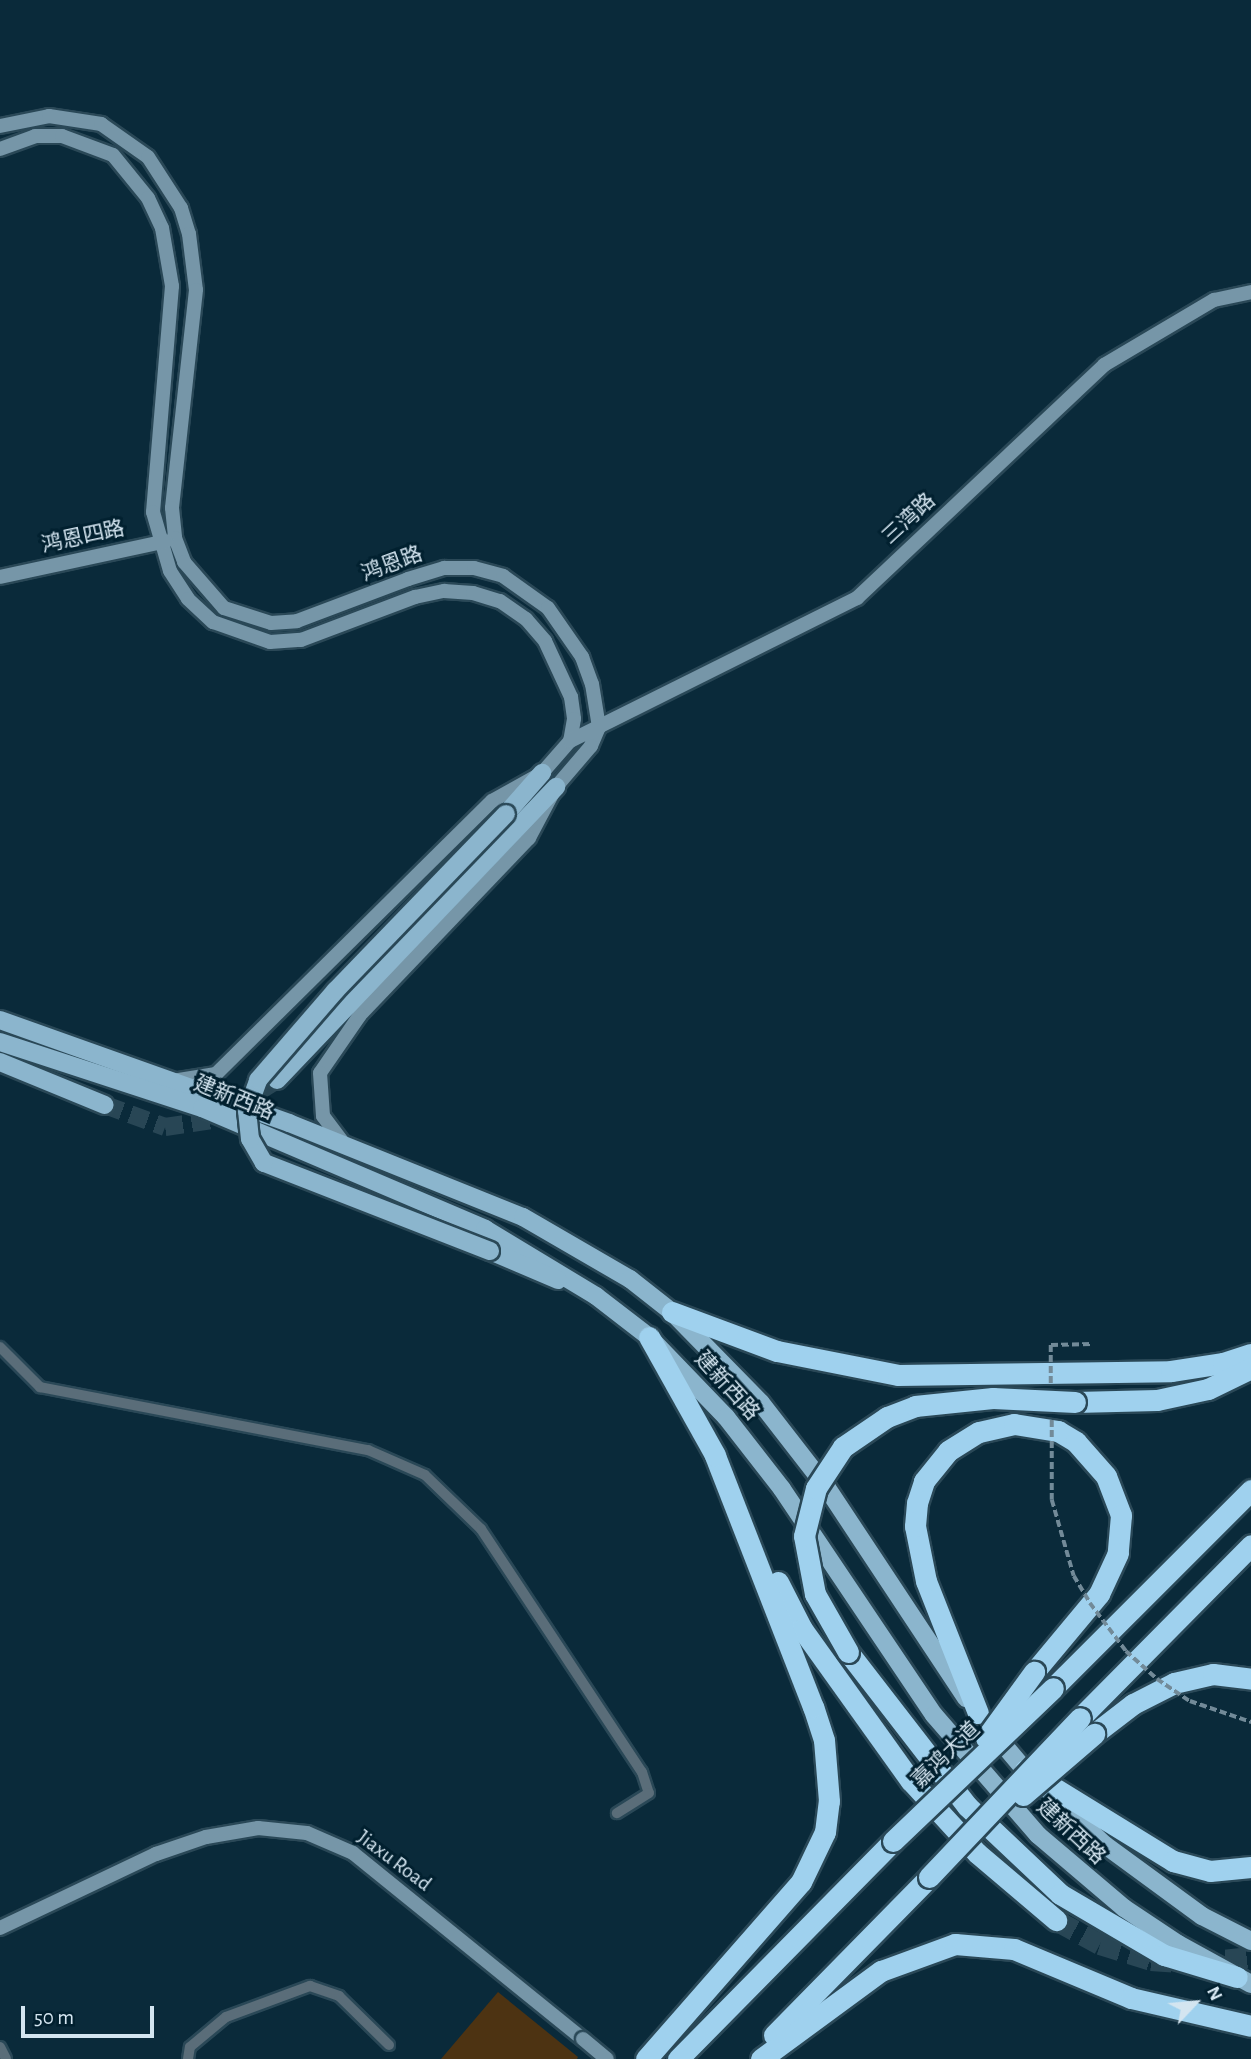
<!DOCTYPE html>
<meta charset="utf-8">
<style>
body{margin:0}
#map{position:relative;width:1251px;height:2059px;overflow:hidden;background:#0a2a3a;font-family:"Alegreya Sans","Noto Sans SC",sans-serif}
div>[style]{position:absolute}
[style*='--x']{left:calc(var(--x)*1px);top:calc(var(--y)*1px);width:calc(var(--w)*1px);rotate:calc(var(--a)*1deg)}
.green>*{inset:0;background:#4d3312}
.primary-tunnel>*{height:18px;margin-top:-9px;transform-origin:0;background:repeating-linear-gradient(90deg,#284655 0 18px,transparent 0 27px)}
.highway-tunnel>*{height:21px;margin-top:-10.5px;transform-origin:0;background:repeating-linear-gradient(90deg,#284655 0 21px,transparent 0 31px)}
.path>*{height:3.5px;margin-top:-1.75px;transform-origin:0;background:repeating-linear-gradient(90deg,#728a98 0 7px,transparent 0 10.5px)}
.roads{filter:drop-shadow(2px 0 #2a4857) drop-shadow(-2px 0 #2a4857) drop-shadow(0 2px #2a4857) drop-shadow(0 -2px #2a4857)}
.lane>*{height:10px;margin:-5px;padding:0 5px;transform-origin:5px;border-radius:5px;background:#5a6d79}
.secondary>*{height:14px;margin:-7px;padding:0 7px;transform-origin:7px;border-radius:7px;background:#7696a8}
.primary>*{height:18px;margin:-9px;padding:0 9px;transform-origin:9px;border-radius:9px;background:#8bb5cd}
.highway>*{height:21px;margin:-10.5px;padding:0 10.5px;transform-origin:10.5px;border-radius:10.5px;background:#9fd1ee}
.path-bridge>*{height:3.5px;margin-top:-1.75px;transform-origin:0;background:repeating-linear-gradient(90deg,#728a98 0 7px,transparent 0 10.5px)}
.bridges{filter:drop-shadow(2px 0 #2a4857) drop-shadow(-2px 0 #2a4857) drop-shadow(0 2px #2a4857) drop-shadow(0 -2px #2a4857)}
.secondary-bridge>*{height:14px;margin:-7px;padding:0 7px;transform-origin:7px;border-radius:7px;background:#7696a8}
.primary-bridge>*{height:18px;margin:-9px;padding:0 9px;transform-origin:9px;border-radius:9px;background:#8bb5cd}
.highway-bridge>*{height:21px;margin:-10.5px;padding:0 10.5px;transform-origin:10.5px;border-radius:10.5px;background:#9fd1ee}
span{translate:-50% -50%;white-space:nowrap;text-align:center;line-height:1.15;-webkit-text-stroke:6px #01202f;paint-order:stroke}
.street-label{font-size:21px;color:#d4e5f0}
.north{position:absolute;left:1160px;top:1968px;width:70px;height:70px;-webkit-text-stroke:5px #01202f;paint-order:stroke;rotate:64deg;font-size:19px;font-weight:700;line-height:28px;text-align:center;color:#d4e5f0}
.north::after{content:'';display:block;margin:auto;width:24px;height:32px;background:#d4e5f0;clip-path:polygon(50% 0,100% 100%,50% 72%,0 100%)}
.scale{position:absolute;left:21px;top:2006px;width:133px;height:32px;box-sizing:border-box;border:4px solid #d4e5f0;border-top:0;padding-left:9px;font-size:21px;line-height:24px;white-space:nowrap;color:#d4e5f0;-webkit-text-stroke:5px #01202f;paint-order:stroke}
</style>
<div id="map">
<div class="green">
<i style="clip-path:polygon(498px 1992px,578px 2057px,577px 2059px,441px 2059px)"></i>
</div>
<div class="primary-tunnel">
<i style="--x:105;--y:1105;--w:64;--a:20.1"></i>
<i style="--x:165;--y:1127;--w:49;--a:-8.3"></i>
<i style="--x:213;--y:1120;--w:75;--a:-32"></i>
</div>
<div class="highway-tunnel">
<i style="--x:1056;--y:1920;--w:50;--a:28.6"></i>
<i style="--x:1100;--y:1944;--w:53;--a:17.4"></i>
<i style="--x:1151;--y:1960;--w:44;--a:3.9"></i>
<i style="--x:1195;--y:1963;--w:56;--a:-6.1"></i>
</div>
<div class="path">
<i style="--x:1051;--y:1345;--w:41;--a:-1.4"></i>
</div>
<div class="roads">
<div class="lane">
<i style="--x:0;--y:1347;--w:57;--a:45"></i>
<i style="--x:40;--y:1387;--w:334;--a:10.9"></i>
<i style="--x:368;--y:1450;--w:62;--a:23.7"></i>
<i style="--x:425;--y:1475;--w:78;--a:44"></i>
<i style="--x:481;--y:1529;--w:291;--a:56.5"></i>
<i style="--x:642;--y:1772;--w:22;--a:72"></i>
<i style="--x:649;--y:1793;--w:38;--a:148"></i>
<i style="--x:0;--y:2047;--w:13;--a:63"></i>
<i style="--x:188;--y:2059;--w:12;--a:-81"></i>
<i style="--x:190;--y:2047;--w:47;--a:-39.8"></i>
<i style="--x:226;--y:2017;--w:90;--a:-20.3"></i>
<i style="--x:310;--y:1986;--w:31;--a:19"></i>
<i style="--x:339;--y:1996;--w:70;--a:44.4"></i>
</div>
<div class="secondary">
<i style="--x:0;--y:126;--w:50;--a:-11.5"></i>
<i style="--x:49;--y:116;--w:53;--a:8.7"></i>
<i style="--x:101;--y:124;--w:57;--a:35.1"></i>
<i style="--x:148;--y:157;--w:61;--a:57.1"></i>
<i style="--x:181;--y:208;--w:27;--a:73"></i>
<i style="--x:189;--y:234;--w:56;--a:82.9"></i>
<i style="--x:196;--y:290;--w:219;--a:96.3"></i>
<i style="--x:172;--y:508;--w:30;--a:84"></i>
<i style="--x:175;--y:538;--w:26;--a:69"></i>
<i style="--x:184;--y:562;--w:61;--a:49"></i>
<i style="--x:224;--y:608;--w:49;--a:17.7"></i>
<i style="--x:271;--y:623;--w:26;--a:-4"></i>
<i style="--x:297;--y:621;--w:119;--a:-20.7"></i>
<i style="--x:408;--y:579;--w:38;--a:-17"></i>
<i style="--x:444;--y:568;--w:30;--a:0"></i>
<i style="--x:474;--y:568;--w:30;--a:15"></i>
<i style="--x:503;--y:576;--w:55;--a:35.4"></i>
<i style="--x:548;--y:608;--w:60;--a:55.2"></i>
<i style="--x:582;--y:657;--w:29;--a:70"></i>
<i style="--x:592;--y:684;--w:44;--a:80.8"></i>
<i style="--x:599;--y:727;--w:21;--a:113"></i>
<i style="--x:591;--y:746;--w:54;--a:130.5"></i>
<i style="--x:556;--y:787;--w:58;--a:117.9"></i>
<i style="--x:529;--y:838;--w:245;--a:133.7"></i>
<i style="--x:360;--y:1015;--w:70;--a:124.6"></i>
<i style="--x:320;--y:1073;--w:43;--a:86"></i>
<i style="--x:323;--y:1116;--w:36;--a:53"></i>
<i style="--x:0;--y:149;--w:37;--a:-20"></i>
<i style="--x:35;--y:136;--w:27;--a:0"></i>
<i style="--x:62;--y:136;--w:54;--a:20.4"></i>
<i style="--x:113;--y:155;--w:55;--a:50.9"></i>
<i style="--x:148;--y:198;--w:33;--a:65"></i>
<i style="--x:162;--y:228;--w:59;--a:80.2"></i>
<i style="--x:172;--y:286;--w:227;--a:94.8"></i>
<i style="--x:153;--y:512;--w:61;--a:73.9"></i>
<i style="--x:170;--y:571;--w:33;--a:57"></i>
<i style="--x:188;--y:599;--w:34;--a:43"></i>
<i style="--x:213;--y:622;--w:60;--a:19.3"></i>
<i style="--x:270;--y:642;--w:31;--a:-4"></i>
<i style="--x:301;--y:640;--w:122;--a:-20.7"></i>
<i style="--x:415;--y:597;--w:30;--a:-12"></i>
<i style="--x:444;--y:591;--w:29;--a:4"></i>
<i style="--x:473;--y:593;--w:28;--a:17"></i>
<i style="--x:500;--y:601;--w:32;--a:35"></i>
<i style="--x:526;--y:619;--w:29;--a:49"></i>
<i style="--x:545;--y:641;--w:62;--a:65.1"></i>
<i style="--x:571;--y:697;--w:22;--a:82"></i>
<i style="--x:574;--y:719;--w:22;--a:100"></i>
<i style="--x:570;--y:741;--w:43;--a:131.2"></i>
<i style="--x:542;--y:773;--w:57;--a:150.8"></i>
<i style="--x:492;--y:801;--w:388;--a:135.3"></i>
<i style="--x:216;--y:1074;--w:44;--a:170.8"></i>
<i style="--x:0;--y:577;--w:170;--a:-12.2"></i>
<i style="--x:570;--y:741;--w:321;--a:-26.5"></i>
<i style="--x:857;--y:598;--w:340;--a:-43.3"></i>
<i style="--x:1104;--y:365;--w:128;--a:-30.6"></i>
<i style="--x:1214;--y:300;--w:38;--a:-12"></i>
<i style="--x:0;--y:1928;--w:173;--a:-25.4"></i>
<i style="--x:156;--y:1854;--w:53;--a:-18.8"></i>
<i style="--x:206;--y:1837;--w:53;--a:-9.8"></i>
<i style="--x:258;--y:1828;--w:49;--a:5.8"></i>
<i style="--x:307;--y:1833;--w:50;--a:23.5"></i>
<i style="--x:353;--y:1853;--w:296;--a:39"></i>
</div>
<div class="primary">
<i style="--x:506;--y:814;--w:55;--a:-48.7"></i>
<i style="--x:0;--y:1020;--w:307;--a:19.6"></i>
<i style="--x:289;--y:1123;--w:252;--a:21.9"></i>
<i style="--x:523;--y:1217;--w:124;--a:30.1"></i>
<i style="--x:630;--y:1279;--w:53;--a:38.2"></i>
<i style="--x:672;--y:1312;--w:127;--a:45.6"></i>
<i style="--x:761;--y:1403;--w:108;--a:52.2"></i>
<i style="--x:827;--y:1488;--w:252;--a:56.5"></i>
<i style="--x:0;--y:1042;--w:213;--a:18.1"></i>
<i style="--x:202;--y:1108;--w:308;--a:23.1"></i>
<i style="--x:485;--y:1229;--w:130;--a:31.1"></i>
<i style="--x:596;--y:1296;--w:67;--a:37.7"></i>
<i style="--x:649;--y:1337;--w:111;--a:46.1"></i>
<i style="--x:726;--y:1417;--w:91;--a:52.1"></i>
<i style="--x:782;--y:1489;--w:272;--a:56.1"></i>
<i style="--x:934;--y:1715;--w:159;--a:49.1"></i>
<i style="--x:1038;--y:1835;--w:113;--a:40.3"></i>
<i style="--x:1124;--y:1908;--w:65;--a:33.7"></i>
<i style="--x:1178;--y:1944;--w:83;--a:28.7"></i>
<i style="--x:0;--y:1062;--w:113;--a:22.3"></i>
<i style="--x:277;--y:1080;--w:405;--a:-46.4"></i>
<i style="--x:490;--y:1251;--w:74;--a:23.1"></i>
<i style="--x:992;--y:1731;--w:51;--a:49.8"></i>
<i style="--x:1025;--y:1770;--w:110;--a:43.2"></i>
<i style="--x:1105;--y:1845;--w:120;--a:36.2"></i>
<i style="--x:1202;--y:1916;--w:55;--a:27"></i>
</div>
<div class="highway">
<i style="--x:672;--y:1312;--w:112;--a:20.4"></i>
<i style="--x:777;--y:1351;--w:123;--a:11.2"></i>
<i style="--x:898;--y:1375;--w:273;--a:-0.8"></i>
<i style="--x:1171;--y:1371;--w:53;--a:-8.7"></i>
<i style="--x:1223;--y:1363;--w:29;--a:-18"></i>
<i style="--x:1075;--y:1402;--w:82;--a:-1.4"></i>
<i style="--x:1157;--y:1400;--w:52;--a:-12.2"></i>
<i style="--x:1208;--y:1389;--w:48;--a:-26"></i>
<i style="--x:778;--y:1582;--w:53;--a:62.9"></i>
<i style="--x:802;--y:1629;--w:187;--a:54.4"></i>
<i style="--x:911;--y:1781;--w:98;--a:47.5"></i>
<i style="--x:977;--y:1853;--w:104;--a:40.3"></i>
<i style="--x:848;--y:1652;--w:195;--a:52.3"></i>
<i style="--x:967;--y:1806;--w:128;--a:43.4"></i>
<i style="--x:1060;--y:1894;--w:121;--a:30.4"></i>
<i style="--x:1164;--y:1955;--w:76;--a:16.8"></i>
<i style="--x:1053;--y:1688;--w:280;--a:-45"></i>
<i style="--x:978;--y:1713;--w:142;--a:-111.5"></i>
<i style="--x:926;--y:1581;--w:56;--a:-101.3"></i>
<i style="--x:915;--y:1526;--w:23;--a:-85"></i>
<i style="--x:917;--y:1503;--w:23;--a:-72"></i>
<i style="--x:924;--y:1481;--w:38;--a:-51"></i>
<i style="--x:948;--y:1451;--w:36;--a:-32"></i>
<i style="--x:979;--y:1432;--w:36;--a:-13"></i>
<i style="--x:1014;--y:1424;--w:45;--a:9"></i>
<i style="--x:1058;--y:1431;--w:21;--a:31"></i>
<i style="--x:1076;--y:1442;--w:45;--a:48.6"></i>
<i style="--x:1106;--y:1476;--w:42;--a:69"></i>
<i style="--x:1121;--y:1515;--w:38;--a:95"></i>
<i style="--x:1118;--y:1553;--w:45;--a:114.9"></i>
<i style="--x:1099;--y:1594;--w:102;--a:129.8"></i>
<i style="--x:1080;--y:1718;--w:243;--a:-45.3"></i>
<i style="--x:1094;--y:1734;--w:49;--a:-37.6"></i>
<i style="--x:1133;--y:1704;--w:46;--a:-27.1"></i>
<i style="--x:1174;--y:1683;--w:40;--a:-13"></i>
<i style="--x:1213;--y:1674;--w:38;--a:7"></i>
<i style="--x:1025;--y:1770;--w:174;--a:31.6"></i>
<i style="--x:1173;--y:1861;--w:38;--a:15"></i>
<i style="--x:1210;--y:1871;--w:41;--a:-5.6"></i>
<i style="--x:774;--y:2035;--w:221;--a:-45.5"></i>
<i style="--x:646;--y:2059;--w:235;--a:-48.8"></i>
<i style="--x:801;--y:1882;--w:55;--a:-64.4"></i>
<i style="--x:825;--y:1832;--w:31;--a:-83"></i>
<i style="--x:829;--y:1801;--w:61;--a:-94.7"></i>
<i style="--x:824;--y:1740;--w:35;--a:-108"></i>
<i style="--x:813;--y:1707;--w:270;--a:-111.3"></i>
<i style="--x:715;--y:1455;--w:135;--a:-119.2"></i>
<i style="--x:678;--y:2059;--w:306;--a:-45.4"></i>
<i style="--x:761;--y:2059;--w:149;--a:-36.3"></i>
<i style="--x:881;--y:1971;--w:79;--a:-20"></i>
<i style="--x:955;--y:1944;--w:59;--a:4.8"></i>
<i style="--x:1014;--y:1949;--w:127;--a:22.7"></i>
<i style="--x:1131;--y:1998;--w:123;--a:13.1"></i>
</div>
</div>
<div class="path-bridge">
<i style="--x:1051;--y:1345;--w:39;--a:90"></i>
<i style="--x:1052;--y:1420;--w:80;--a:90"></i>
<i style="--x:1052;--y:1500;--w:79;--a:73.9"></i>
<i style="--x:1074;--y:1576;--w:31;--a:59"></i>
<i style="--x:1090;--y:1603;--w:60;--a:53.1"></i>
<i style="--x:1126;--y:1651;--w:42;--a:42.1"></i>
<i style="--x:1157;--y:1679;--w:40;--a:34"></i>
<i style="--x:1190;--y:1701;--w:65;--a:19"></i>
</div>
<div class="bridges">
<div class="secondary-bridge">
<i style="--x:583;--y:2039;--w:31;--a:40"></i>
</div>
<div class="primary-bridge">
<i style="--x:490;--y:1251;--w:243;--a:-158.7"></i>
<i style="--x:264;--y:1163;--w:28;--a:-120"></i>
<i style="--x:250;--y:1139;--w:28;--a:-96"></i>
<i style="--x:247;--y:1111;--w:33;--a:-70"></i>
<i style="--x:258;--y:1080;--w:118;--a:-49.1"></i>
<i style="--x:335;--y:991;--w:246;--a:-46"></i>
</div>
<div class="highway-bridge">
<i style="--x:848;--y:1652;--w:67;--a:-119.6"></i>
<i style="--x:815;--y:1594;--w:59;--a:-100.7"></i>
<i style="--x:804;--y:1536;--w:49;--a:-76"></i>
<i style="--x:816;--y:1488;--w:49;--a:-56.6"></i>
<i style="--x:843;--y:1447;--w:53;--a:-34.3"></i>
<i style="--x:887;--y:1417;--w:30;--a:-21"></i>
<i style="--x:915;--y:1406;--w:78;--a:-5.9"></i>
<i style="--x:993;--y:1398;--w:82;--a:2.8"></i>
<i style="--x:986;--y:1738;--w:82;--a:-54"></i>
<i style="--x:1023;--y:1795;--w:94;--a:-40.7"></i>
<i style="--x:893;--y:1841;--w:221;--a:-43.7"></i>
<i style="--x:929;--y:1877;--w:219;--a:-46.5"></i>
</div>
</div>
<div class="street-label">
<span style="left:909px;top:519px;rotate:-43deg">三湾路</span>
<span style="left:83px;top:537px;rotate:-12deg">鸿恩四路</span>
<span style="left:392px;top:564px;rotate:-20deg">鸿恩路</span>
<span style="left:234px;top:1098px;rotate:22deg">建新西路</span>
<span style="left:727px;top:1386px;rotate:48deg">建新西路</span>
<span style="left:946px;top:1755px;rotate:-44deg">嘉鸿大道</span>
<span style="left:1071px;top:1832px;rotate:43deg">建新西路</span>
<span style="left:394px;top:1861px;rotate:37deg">Jiaxu Road</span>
</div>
<div class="north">N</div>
<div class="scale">50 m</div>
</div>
